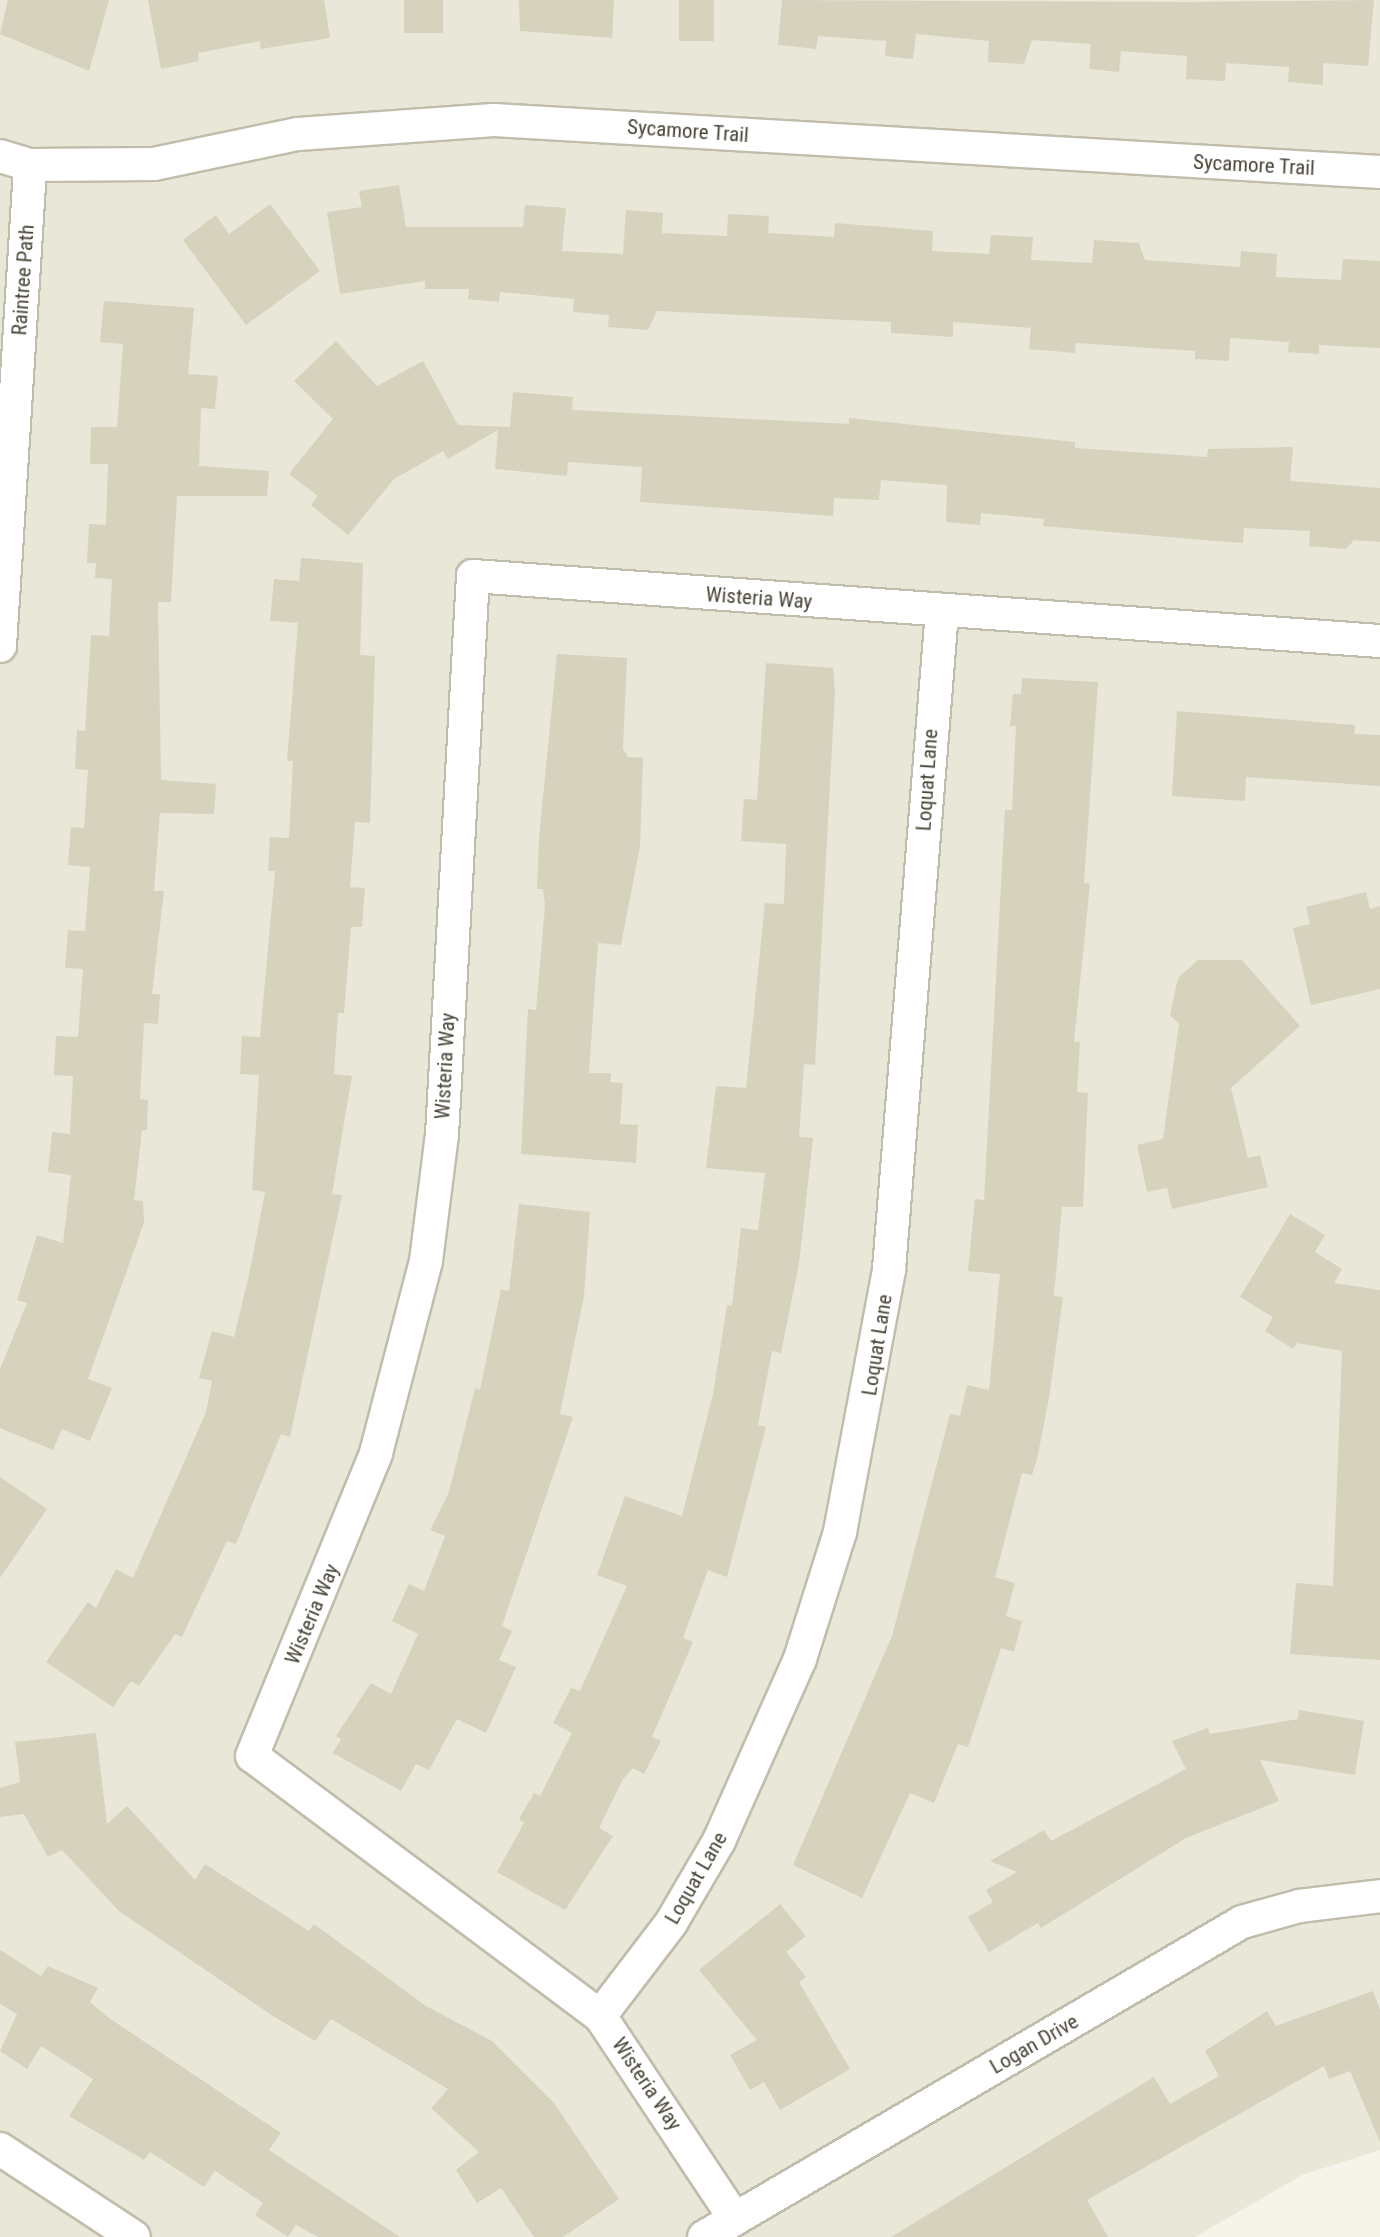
<!DOCTYPE html>
<style>
body{margin:0}
#map{position:relative;width:1380px;height:2237px;overflow:hidden;background:#f5f4ea;font-family:"Roboto Condensed",sans-serif}
div>[style]{position:absolute}
[style*='--x']{left:calc(var(--x)*1px);top:calc(var(--y)*1px);width:calc(var(--w)*1px);rotate:calc(var(--a)*1deg)}
.residential>*{inset:0;background:#e9e7d7}
.building>*{inset:0;background:#d7d2be;transform-origin:0 0}
.roads{filter:drop-shadow(2px 0 #c1bdac) drop-shadow(-2px 0 #c1bdac) drop-shadow(0 2px #c1bdac) drop-shadow(0 -2px #c1bdac)}
.minor>*{height:32px;margin:-16px;padding:0 16px;transform-origin:16px;border-radius:16px;background:#fff}
span{translate:-50% -50%;white-space:nowrap;text-align:center;line-height:1.15;-webkit-text-stroke:5px #fff;paint-order:stroke}
.street-label{font-size:21px;color:#494537}
</style>
<div id="map">
<div class="residential">
<i style="clip-path:polygon(0 0,1380px 0,1380px 2150px,1302px 2175px,1195px 2237px,0 2237px)"></i>
</div>
<div class="building">
<i style="clip-path:polygon(8px 0,109px 0,89px 71px,0 34px)"></i>
<i style="clip-path:polygon(148px 0,324px 0,330px 38px,261px 49px,260px 41px,198px 53px,199px 61px,161px 69px)"></i>
<i style="left:404px;top:0;width:39px;height:33px"></i>
<i style="clip-path:polygon(519px 0,614px 0,612px 38px,520px 31px)"></i>
<i style="left:679px;top:0;width:35px;height:41px"></i>
<i style="clip-path:polygon(782px 0,1191px 2px,1374px 0,1368px 66px,1323px 63px,1323px 85px,1288px 82px,1289px 67px,1226px 63px,1225px 81px,1186px 79px,1187px 56px,1121px 51px,1119px 72px,1089px 69px,1091px 44px,1032px 40px,1024px 64px,988px 62px,989px 41px,916px 34px,913px 59px,885px 56px,886px 41px,818px 36px,816px 49px,778px 45px)"></i>
<i style="clip-path:polygon(399px 185px,406px 227px,523px 227px,525px 205px,566px 208px,562px 251px,623px 254px,626px 210px,663px 213px,662px 233px,727px 236px,728px 214px,769px 216px,768px 233px,834px 237px,835px 223px,933px 231px,932px 251px,989px 254px,991px 235px,1033px 237px,1031px 260px,1092px 263px,1094px 240px,1139px 243px,1145px 260px,1240px 267px,1241px 251px,1277px 254px,1276px 277px,1341px 280px,1343px 259px,1380px 261px,1380px 348px,1319px 345px,1319px 354px,1288px 352px,1289px 342px,1230px 338px,1229px 361px,1195px 359px,1195px 351px,1076px 343px,1075px 353px,1029px 349px,1031px 328px,953px 322px,953px 337px,891px 333px,891px 322px,657px 311px,648px 330px,608px 327px,609px 315px,573px 312px,574px 299px,500px 292px,499px 302px,468px 299px,469px 289px,425px 289px,425px 281px,340px 294px,327px 212px,362px 207px,359px 191px)"></i>
<i style="clip-path:polygon(270px 204px,320px 271px,246px 325px,183px 240px,216px 215px,229px 234px)"></i>
<i style="clip-path:polygon(104px 301px,194px 308px,188px 374px,218px 376px,215px 409px,201px 408px,199px 466px,269px 471px,267px 496px,177px 496px,171px 602px,158px 602px,161px 780px,216px 784px,214px 814px,160px 813px,154px 891px,164px 891px,152px 994px,160px 994px,158px 1024px,144px 1023px,140px 1099px,148px 1100px,147px 1130px,142px 1130px,134px 1200px,143px 1201px,144px 1223px,88px 1379px,112px 1388px,90px 1441px,62px 1429px,53px 1450px,0 1428px,0 1369px,27px 1303px,17px 1300px,37px 1235px,63px 1243px,71px 1175px,48px 1172px,52px 1132px,70px 1134px,73px 1076px,54px 1075px,56px 1036px,78px 1037px,83px 969px,65px 968px,68px 930px,85px 931px,90px 867px,68px 865px,71px 827px,84px 828px,88px 770px,75px 769px,77px 730px,85px 731px,91px 635px,109px 636px,112px 579px,95px 578px,96px 563px,87px 563px,89px 524px,106px 525px,108px 464px,90px 464px,91px 427px,117px 427px,123px 344px,100px 342px)"></i>
<i style="clip-path:polygon(336px 341px,377px 386px,423px 361px,458px 425px,510px 427px,513px 392px,573px 397px,572px 410px,849px 424px,849px 418px,1075px 442px,1075px 448px,1207px 457px,1208px 449px,1293px 447px,1290px 481px,1380px 488px,1380px 542px,1354px 540px,1346px 549px,1309px 546px,1310px 531px,1244px 528px,1243px 543px,1202px 540px,1043px 526px,1044px 519px,981px 513px,980px 525px,946px 522px,947px 485px,881px 480px,879px 500px,834px 498px,833px 516px,640px 502px,642px 467px,568px 462px,567px 476px,495px 469px,498px 430px,448px 459px,443px 451px,394px 479px,348px 535px,311px 505px,318px 496px,289px 474px,333px 419px,294px 381px)"></i>
<i style="clip-path:polygon(301px 558px,363px 563px,360px 655px,375px 656px,370px 823px,355px 822px,350px 887px,365px 888px,362px 927px,351px 927px,344px 1013px,338px 1013px,334px 1074px,352px 1076px,332px 1194px,342px 1195px,290px 1437px,281px 1434px,236px 1544px,227px 1541px,182px 1637px,175px 1634px,139px 1686px,131px 1681px,113px 1707px,46px 1662px,88px 1602px,96px 1608px,116px 1569px,133px 1578px,206px 1412px,212px 1381px,199px 1378px,212px 1331px,234px 1337px,249px 1275px,265px 1192px,252px 1190px,259px 1075px,240px 1074px,242px 1036px,260px 1037px,275px 871px,268px 871px,270px 837px,289px 838px,293px 761px,287px 761px,298px 623px,270px 621px,274px 579px,299px 581px)"></i>
<i style="clip-path:polygon(557px 654px,627px 658px,623px 749px,628px 757px,643px 758px,640px 846px,621px 945px,598px 943px,589px 1073px,611px 1073px,610px 1082px,623px 1083px,620px 1124px,638px 1125px,636px 1163px,521px 1154px,528px 1009px,536px 1010px,545px 906px,543px 889px,537px 889px,539px 838px)"></i>
<i style="clip-path:polygon(766px 663px,833px 668px,835px 691px,815px 1065px,804px 1064px,799px 1137px,813px 1138px,799px 1264px,781px 1353px,772px 1351px,758px 1425px,766px 1427px,727px 1577px,708px 1570px,683px 1638px,693px 1642px,652px 1737px,661px 1741px,644px 1774px,633px 1768px,623px 1779px,599px 1828px,613px 1836px,565px 1910px,497px 1872px,524px 1823px,519px 1819px,534px 1793px,540px 1796px,572px 1733px,553px 1723px,571px 1688px,580px 1691px,627px 1586px,597px 1575px,625px 1496px,682px 1516px,713px 1394px,727px 1305px,732px 1306px,741px 1228px,758px 1230px,765px 1173px,706px 1168px,716px 1086px,746px 1088px,765px 903px,784px 904px,786px 844px,741px 841px,744px 799px,757px 800px)"></i>
<i style="clip-path:polygon(1022px 678px,1098px 682px,1084px 883px,1090px 884px,1074px 1042px,1080px 1042px,1077px 1092px,1088px 1093px,1083px 1207px,1062px 1207px,1054px 1296px,1063px 1297px,1049px 1398px,1037px 1459px,1032px 1475px,1022px 1473px,995px 1577px,1015px 1583px,1006px 1616px,1022px 1621px,1014px 1652px,1001px 1648px,968px 1747px,958px 1744px,934px 1803px,910px 1793px,862px 1898px,793px 1865px,892px 1636px,950px 1414px,960px 1416px,967px 1385px,989px 1390px,1000px 1274px,968px 1271px,975px 1199px,984px 1200px,1005px 810px,1012px 810px,1016px 726px,1010px 726px,1013px 694px,1021px 694px)"></i>
<i style="clip-path:polygon(1177px 711px,1355px 725px,1354px 734px,1380px 735px,1380px 786px,1246px 777px,1245px 801px,1172px 796px)"></i>
<i style="clip-path:polygon(1366px 892px,1370px 909px,1380px 906px,1380px 989px,1311px 1005px,1293px 928px,1310px 924px,1306px 907px)"></i>
<i style="clip-path:polygon(1198px 960px,1242px 960px,1300px 1026px,1231px 1088px,1248px 1158px,1260px 1155px,1268px 1187px,1172px 1209px,1167px 1188px,1147px 1192px,1137px 1145px,1163px 1139px,1179px 1024px,1170px 1015px,1178px 978px)"></i>
<i style="clip-path:polygon(519px 1204px,590px 1212px,584px 1296px,560px 1414px,573px 1417px,502px 1626px,512px 1631px,499px 1660px,516px 1667px,486px 1733px,457px 1719px,429px 1770px,416px 1764px,401px 1791px,333px 1753px,341px 1739px,336px 1736px,371px 1683px,391px 1694px,418px 1634px,392px 1621px,409px 1584px,424px 1591px,445px 1536px,430px 1530px,449px 1492px,475px 1388px,480px 1390px,501px 1289px,509px 1291px)"></i>
<i style="clip-path:polygon(1290px 1214px,1325px 1235px,1315px 1252px,1342px 1269px,1334px 1283px,1380px 1290px,1380px 1660px,1290px 1654px,1296px 1583px,1333px 1586px,1342px 1351px,1297px 1343px,1293px 1349px,1265px 1331px,1273px 1317px,1240px 1297px)"></i>
<i style="clip-path:polygon(0 1477px,47px 1509px,0 1578px)"></i>
<i style="clip-path:polygon(1299px 1710px,1364px 1721px,1355px 1775px,1260px 1760px,1279px 1801px,1186px 1838px,1041px 1928px,1038px 1923px,989px 1952px,968px 1917px,993px 1902px,986px 1890px,1017px 1872px,990px 1861px,1044px 1830px,1051px 1841px,1186px 1769px,1172px 1741px,1208px 1728px,1210px 1734px,1298px 1719px)"></i>
<i style="clip-path:polygon(96px 1733px,107px 1824px,127px 1806px,195px 1880px,205px 1864px,309px 1931px,314px 1924px,426px 2006px,492px 2041px,554px 2103px,619px 2199px,563px 2237px,534px 2237px,501px 2188px,477px 2203px,456px 2170px,479px 2152px,431px 2108px,448px 2089px,331px 2019px,315px 2041px,273px 2016px,119px 1911px,62px 1850px,48px 1857px,24px 1814px,0 1817px,0 1788px,20px 1782px,15px 1742px)"></i>
<i style="clip-path:polygon(780px 1904px,806px 1936px,786px 1952px,806px 1977px,799px 1982px,850px 2069px,780px 2110px,764px 2082px,750px 2090px,730px 2055px,757px 2040px,699px 1970px)"></i>
<i style="clip-path:polygon(0 1950px,41px 1976px,48px 1966px,98px 1988px,90px 2002px,109px 2018px,281px 2133px,269px 2150px,400px 2237px,318px 2237px,296px 2225px,288px 2237px,255px 2215px,263px 2203px,215px 2171px,204px 2187px,150px 2152px,144px 2160px,69px 2116px,93px 2079px,41px 2046px,27px 2069px,0 2051px,17px 2014px,0 2004px)"></i>
<i style="clip-path:polygon(1373px 1991px,1380px 2010px,1380px 2142px,1350px 2071px,1329px 2079px,1324px 2066px,1087px 2200px,1108px 2237px,891px 2237px,1154px 2077px,1170px 2104px,1219px 2076px,1205px 2051px,1267px 2011px,1276px 2026px)"></i>
</div>
<div class="roads">
<div class="minor">
<i style="--x:0;--y:156;--w:31;--a:17"></i>
<i style="--x:30;--y:165;--w:124;--a:-0.5"></i>
<i style="--x:154;--y:164;--w:147;--a:-11.8"></i>
<i style="--x:298;--y:134;--w:196;--a:-4.1"></i>
<i style="--x:494;--y:120;--w:888;--a:3.36"></i>
<i style="--x:0;--y:646;--w:482;--a:-86.4"></i>
<i style="--x:600;--y:2016;--w:117;--a:-52.6"></i>
<i style="--x:671;--y:1923;--w:95;--a:-59.7"></i>
<i style="--x:719;--y:1841;--w:199;--a:-66"></i>
<i style="--x:800;--y:1659;--w:133;--a:-72.5"></i>
<i style="--x:840;--y:1532;--w:268;--a:-79.4"></i>
<i style="--x:889;--y:1269;--w:659;--a:-85.39"></i>
<i style="--x:0;--y:2149;--w:160;--a:33.3"></i>
<i style="--x:735;--y:2219;--w:244;--a:-123.6"></i>
<i style="--x:600;--y:2016;--w:434;--a:-143.2"></i>
<i style="--x:252;--y:1756;--w:327;--a:-67.7"></i>
<i style="--x:376;--y:1453;--w:198;--a:-75.4"></i>
<i style="--x:426;--y:1261;--w:127;--a:-82.8"></i>
<i style="--x:442;--y:1135;--w:560;--a:-86.83"></i>
<i style="--x:473;--y:576;--w:909;--a:4.1"></i>
<i style="--x:704;--y:2237;--w:623;--a:-30.35"></i>
<i style="--x:1242;--y:1922;--w:59;--a:-15.7"></i>
<i style="--x:1299;--y:1906;--w:82;--a:-7"></i>
</div>
</div>
<div class="street-label">
<span style="left:688px;top:131px;rotate:4deg">Sycamore Trail</span>
<span style="left:1254px;top:165px;rotate:3deg">Sycamore Trail</span>
<span style="left:23px;top:280px;rotate:-86deg">Raintree Path</span>
<span style="left:759px;top:598px;rotate:4deg">Wisteria Way</span>
<span style="left:927px;top:780px;rotate:-86deg">Loquat Lane</span>
<span style="left:445px;top:1066px;rotate:-87deg">Wisteria Way</span>
<span style="left:877px;top:1345px;rotate:-81deg">Loquat Lane</span>
<span style="left:312px;top:1614px;rotate:-67deg">Wisteria Way</span>
<span style="left:696px;top:1878px;rotate:-60deg">Loquat Lane</span>
<span style="left:1034px;top:2044px;rotate:-30deg">Logan Drive</span>
<span style="left:647px;top:2084px;rotate:56deg">Wisteria Way</span>
</div>
</div>
